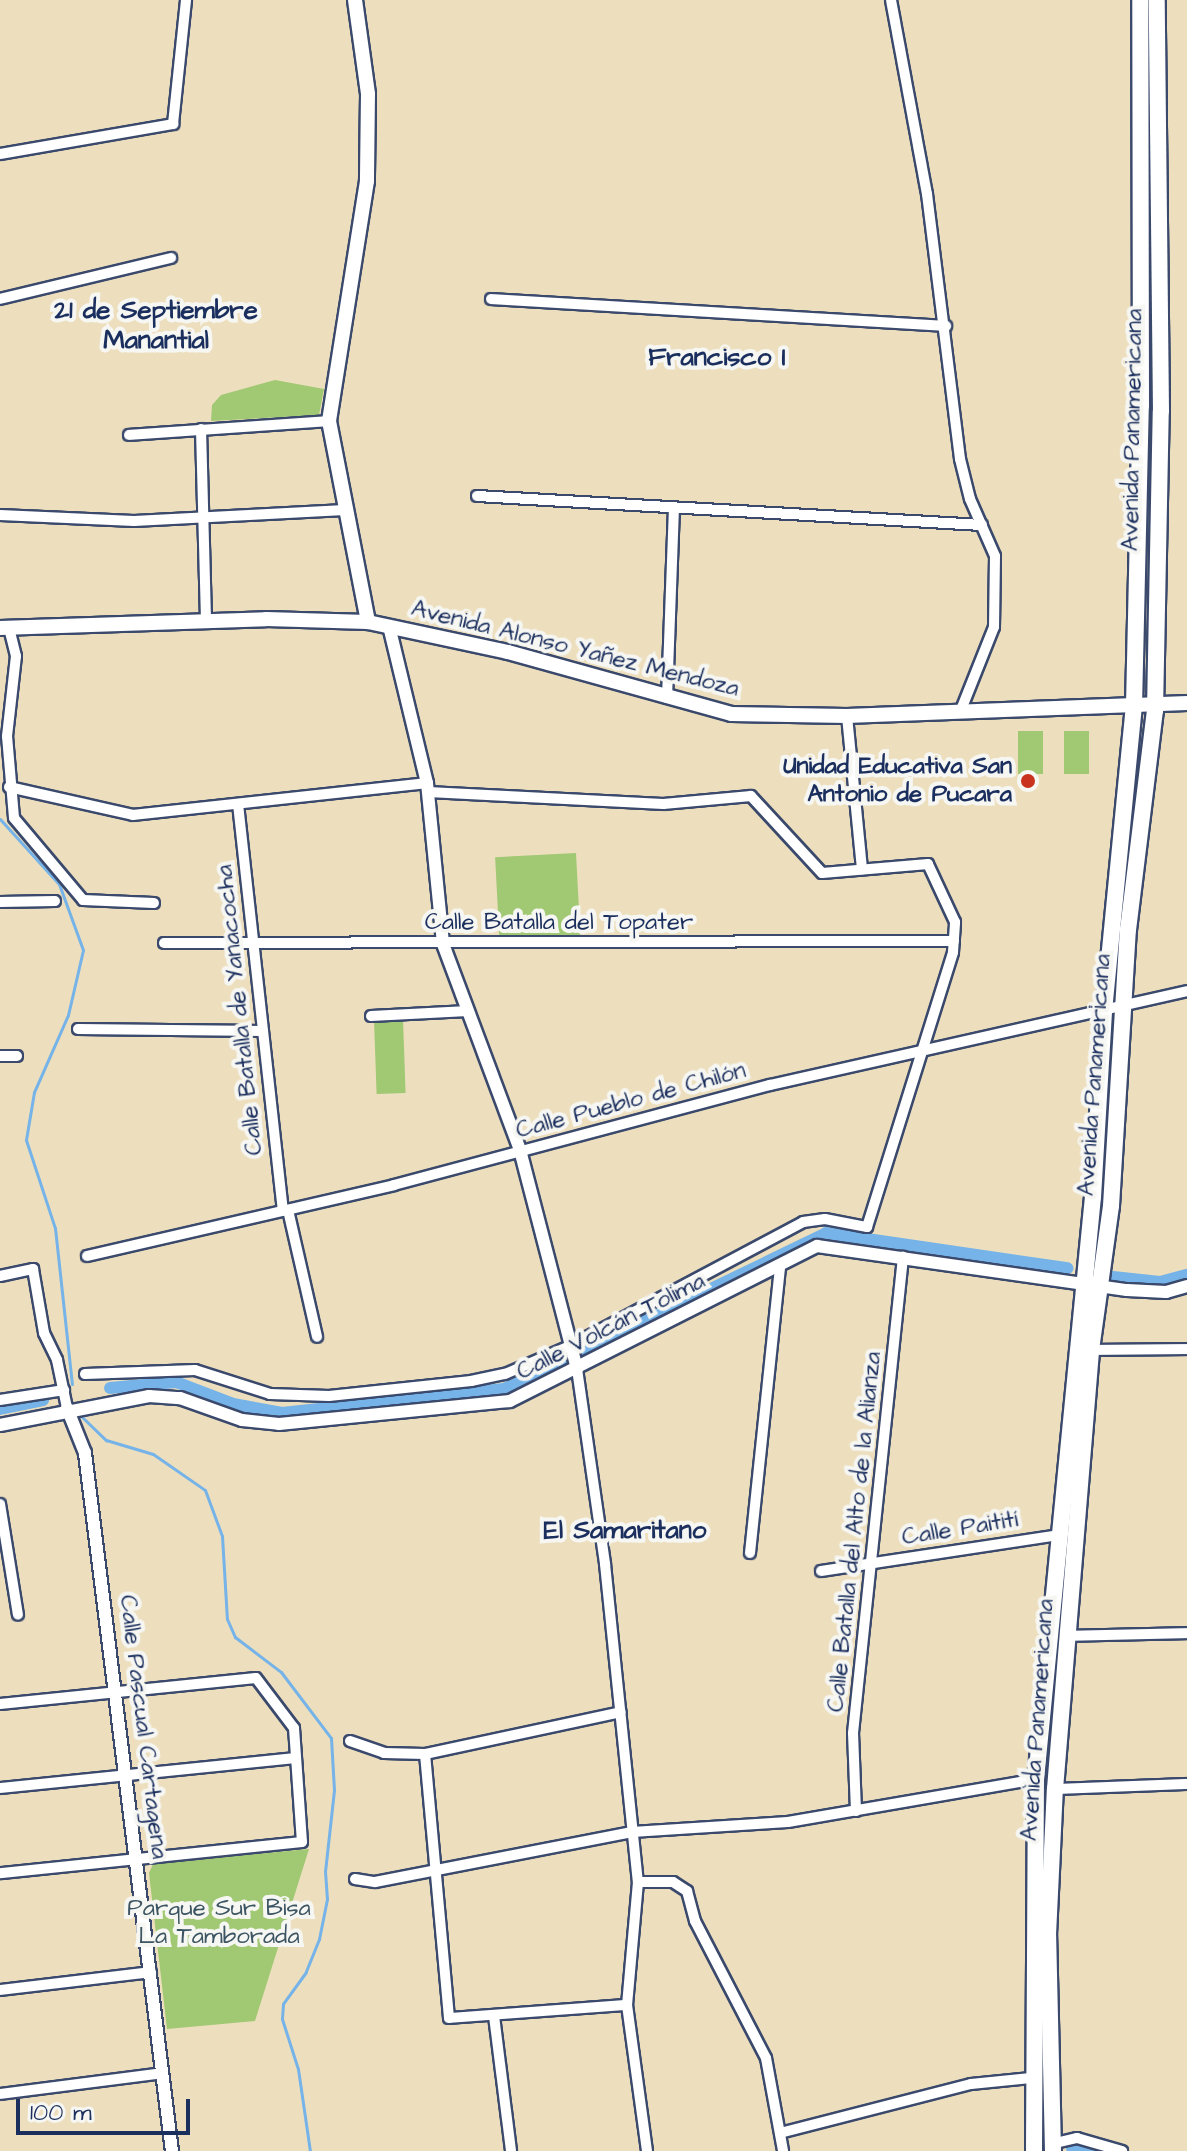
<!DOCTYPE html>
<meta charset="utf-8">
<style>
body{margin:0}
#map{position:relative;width:1187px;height:2151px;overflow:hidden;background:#eddfbe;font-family:"Architects Daughter",sans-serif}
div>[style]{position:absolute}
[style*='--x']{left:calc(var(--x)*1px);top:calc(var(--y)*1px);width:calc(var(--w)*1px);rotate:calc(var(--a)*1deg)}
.green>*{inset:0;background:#a1c873;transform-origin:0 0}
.stream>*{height:3px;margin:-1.5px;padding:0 1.5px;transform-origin:1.5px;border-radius:1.5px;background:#75b3e8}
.canal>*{height:12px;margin:-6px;padding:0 6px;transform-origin:6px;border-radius:6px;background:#75b3e8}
.roads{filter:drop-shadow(2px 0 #3a496c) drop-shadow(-2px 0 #3a496c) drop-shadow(0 2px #3a496c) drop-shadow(0 -2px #3a496c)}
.minor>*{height:10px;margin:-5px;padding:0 5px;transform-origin:5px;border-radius:5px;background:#fff}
.tertiary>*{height:12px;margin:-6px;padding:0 6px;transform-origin:6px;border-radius:6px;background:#fff}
.secondary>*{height:14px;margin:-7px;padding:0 7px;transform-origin:7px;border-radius:7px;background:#fff}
.primary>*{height:16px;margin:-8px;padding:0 8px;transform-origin:8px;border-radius:8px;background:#fff}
.dots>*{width:22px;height:22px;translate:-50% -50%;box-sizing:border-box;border:4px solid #f6f6f2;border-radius:50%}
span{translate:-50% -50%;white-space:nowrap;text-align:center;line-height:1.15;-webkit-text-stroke:8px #f6f6f2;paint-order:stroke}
.street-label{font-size:24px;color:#1b2f5e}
.poi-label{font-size:24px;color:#1b2f5e;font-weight:700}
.right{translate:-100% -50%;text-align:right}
.park-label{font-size:24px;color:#3c5563}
.neighbourhood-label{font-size:26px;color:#1b2f5e;font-weight:700}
.scale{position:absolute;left:16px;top:2099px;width:174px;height:36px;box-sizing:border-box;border:4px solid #1b2f5e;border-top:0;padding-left:10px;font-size:24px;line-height:28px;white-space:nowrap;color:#1b2f5e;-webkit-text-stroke:6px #f6f6f2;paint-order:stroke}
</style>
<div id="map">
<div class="green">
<i style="clip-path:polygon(275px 380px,324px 389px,319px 415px,211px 421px,212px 405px,221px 395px)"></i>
<i style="left:1018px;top:731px;width:25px;height:43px"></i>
<i style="left:1064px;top:731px;width:25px;height:43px"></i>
<i style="left:576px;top:853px;width:83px;height:81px;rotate:87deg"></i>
<i style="left:403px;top:1019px;width:74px;height:29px;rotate:88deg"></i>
<i style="clip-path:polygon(309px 1849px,255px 2021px,167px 2029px,149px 1873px,153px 1864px)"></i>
</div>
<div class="stream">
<i style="--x:0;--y:819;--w:88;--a:47.8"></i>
<i style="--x:59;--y:884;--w:70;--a:70"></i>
<i style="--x:83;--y:950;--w:67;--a:103"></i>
<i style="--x:68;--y:1015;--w:84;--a:113.8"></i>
<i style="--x:34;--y:1092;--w:49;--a:99.5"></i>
<i style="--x:26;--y:1140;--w:93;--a:71.8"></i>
<i style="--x:55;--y:1228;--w:157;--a:83.8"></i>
<i style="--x:81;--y:1416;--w:35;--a:44"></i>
<i style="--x:106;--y:1440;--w:49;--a:16.6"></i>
<i style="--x:153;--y:1454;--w:63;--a:34.7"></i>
<i style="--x:205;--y:1490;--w:49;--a:69.7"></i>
<i style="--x:222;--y:1536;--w:83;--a:86.6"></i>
<i style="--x:227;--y:1619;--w:20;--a:66"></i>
<i style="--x:235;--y:1637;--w:58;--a:37.3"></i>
<i style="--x:281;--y:1672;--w:83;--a:52.9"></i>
<i style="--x:331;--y:1738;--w:52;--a:86.7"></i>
<i style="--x:334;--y:1790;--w:81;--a:96.3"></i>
<i style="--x:325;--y:1871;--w:28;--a:86"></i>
<i style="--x:327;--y:1899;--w:41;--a:101.3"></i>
<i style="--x:319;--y:1939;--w:35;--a:112"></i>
<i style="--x:306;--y:1972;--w:39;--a:126"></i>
<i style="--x:283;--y:2004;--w:15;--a:94"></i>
<i style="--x:282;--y:2019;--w:52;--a:72.3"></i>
<i style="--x:298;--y:2069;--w:83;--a:81.7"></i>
</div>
<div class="canal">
<i style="--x:1113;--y:1277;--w:47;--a:6.1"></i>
<i style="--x:1160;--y:1282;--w:28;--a:-15"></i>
<i style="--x:110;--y:1388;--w:66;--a:-5.2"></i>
<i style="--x:176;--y:1382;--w:61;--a:21.1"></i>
<i style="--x:233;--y:1404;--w:50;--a:10.4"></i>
<i style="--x:282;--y:1413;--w:223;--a:-6.2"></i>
<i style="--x:504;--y:1389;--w:358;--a:-25.8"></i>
<i style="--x:826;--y:1233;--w:244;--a:8.3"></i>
<i style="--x:0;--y:1409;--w:44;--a:-11.8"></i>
<i style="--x:1072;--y:2148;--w:30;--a:6"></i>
</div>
<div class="roads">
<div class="minor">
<i style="--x:891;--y:0;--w:197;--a:79.5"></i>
<i style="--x:927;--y:194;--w:267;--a:82.9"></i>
<i style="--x:960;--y:459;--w:41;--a:76"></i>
<i style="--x:970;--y:499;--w:62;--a:66.3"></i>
<i style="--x:995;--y:556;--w:71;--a:90.8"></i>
<i style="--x:994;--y:627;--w:89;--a:111.7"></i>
<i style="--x:0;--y:154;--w:176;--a:-9.8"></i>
<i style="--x:173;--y:124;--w:125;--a:-84"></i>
<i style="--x:0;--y:299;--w:176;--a:-13.5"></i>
<i style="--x:491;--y:299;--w:456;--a:3.4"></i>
<i style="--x:201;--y:429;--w:192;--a:88.5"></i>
<i style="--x:129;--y:435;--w:200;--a:-4"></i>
<i style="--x:477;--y:496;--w:506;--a:3.29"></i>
<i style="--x:0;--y:515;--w:134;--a:2.6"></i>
<i style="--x:134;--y:521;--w:211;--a:-3"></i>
<i style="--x:9;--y:628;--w:29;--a:76"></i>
<i style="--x:16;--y:656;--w:81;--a:96.4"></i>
<i style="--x:7;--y:736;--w:82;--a:85.1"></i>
<i style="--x:14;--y:818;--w:107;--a:49.9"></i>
<i style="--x:83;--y:900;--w:71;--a:2.4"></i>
<i style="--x:667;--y:698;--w:189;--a:-87.9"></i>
<i style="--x:847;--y:716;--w:154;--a:84.4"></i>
<i style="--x:9;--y:787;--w:127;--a:12.7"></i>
<i style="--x:133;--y:815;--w:296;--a:-6.2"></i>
<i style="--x:238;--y:804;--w:409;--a:83.7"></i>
<i style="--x:0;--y:902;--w:55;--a:-1"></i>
<i style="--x:164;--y:943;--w:790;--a:-0.15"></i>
<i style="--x:371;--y:1016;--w:97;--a:-3"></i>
<i style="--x:78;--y:1029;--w:185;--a:0.6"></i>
<i style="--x:0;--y:1056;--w:17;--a:0"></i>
<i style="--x:288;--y:1210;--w:130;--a:77.1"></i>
<i style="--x:87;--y:1256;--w:315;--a:-13"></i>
<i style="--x:394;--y:1185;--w:389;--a:-14.9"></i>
<i style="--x:770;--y:1085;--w:427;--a:-12.7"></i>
<i style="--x:0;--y:1276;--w:34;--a:-12"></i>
<i style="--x:33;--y:1269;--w:65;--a:80.2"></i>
<i style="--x:44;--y:1333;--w:30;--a:64"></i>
<i style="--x:57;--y:1360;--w:49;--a:78.2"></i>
<i style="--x:1091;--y:1350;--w:96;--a:-0.6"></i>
<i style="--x:577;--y:1369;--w:197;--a:81.8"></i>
<i style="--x:605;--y:1564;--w:320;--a:84.1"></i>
<i style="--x:638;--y:1882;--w:123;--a:95.1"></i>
<i style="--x:627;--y:2005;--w:147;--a:82.2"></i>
<i style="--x:85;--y:1374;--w:110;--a:-2.1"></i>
<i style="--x:195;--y:1370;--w:79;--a:17.7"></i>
<i style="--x:270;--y:1394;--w:59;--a:1.9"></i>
<i style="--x:329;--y:1396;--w:143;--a:-6"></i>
<i style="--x:471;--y:1381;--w:35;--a:-12"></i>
<i style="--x:505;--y:1374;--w:71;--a:-23.3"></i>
<i style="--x:570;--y:1346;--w:264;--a:-28"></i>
<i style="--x:803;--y:1222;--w:22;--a:-8"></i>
<i style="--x:825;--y:1219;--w:43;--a:10.8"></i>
<i style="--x:867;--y:1227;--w:288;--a:-72.6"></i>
<i style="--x:953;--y:952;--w:30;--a:-86"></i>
<i style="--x:955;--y:922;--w:64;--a:-115"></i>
<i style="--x:928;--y:864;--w:106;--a:175.1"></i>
<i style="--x:822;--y:873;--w:105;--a:-132.7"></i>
<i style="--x:751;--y:796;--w:88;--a:174.8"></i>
<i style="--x:663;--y:804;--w:235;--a:-177.1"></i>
<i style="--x:0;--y:1400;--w:65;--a:-8.9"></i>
<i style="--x:0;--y:1504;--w:112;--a:80.8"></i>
<i style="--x:750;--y:1553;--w:289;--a:-84"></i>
<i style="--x:821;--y:1571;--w:240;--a:-8.6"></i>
<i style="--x:1067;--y:1636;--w:120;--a:-1.4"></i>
<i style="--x:0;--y:1704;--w:257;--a:-5.8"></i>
<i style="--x:256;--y:1678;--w:63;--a:52.8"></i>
<i style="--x:294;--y:1728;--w:114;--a:86"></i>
<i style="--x:302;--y:1842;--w:304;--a:174.1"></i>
<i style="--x:350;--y:1741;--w:36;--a:19"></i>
<i style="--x:384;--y:1753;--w:41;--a:1.4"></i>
<i style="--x:425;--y:1754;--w:200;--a:-12.1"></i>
<i style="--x:425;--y:1754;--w:265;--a:84.8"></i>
<i style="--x:449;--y:2018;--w:178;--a:-4.2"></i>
<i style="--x:0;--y:1788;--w:297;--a:-5.8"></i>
<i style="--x:1055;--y:1789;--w:132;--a:-2.2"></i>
<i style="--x:856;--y:1811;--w:78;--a:-92.2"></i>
<i style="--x:853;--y:1733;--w:479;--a:-84"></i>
<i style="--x:355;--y:1879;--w:20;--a:9"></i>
<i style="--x:375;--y:1882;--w:262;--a:-11"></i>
<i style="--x:632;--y:1832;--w:156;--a:-3.7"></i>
<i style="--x:788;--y:1822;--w:252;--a:-9.8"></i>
<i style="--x:638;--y:1882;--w:35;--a:0"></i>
<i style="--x:673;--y:1882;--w:17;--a:33"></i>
<i style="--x:687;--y:1891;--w:31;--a:75"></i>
<i style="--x:695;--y:1921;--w:154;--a:62.6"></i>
<i style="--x:766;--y:2058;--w:95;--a:79.6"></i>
<i style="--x:0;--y:1990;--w:152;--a:-6.8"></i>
<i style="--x:494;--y:2016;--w:136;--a:82.8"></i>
<i style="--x:0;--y:2094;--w:164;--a:-7.3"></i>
<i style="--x:780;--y:2133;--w:197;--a:-14.4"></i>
<i style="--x:971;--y:2084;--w:60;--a:-5.7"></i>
<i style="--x:1051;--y:2144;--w:27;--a:-13"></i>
<i style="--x:1077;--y:2138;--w:47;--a:16.1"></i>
</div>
<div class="tertiary">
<i style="--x:389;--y:626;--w:162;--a:76.4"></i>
<i style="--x:427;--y:783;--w:162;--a:84.3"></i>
<i style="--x:443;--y:944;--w:220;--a:69.5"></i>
<i style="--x:520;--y:1150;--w:226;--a:75.4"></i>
<i style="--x:67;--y:1408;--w:48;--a:68.2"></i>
<i style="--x:85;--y:1453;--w:703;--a:82.9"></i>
<i style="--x:0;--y:1425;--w:152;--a:-11"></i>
<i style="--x:149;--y:1396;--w:31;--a:4"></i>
<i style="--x:180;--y:1398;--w:66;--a:19.5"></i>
<i style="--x:242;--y:1420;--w:37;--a:6"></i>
<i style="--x:279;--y:1424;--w:232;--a:-5.7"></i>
<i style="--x:510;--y:1401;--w:344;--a:-26.8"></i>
<i style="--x:817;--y:1246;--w:313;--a:8.1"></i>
<i style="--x:1127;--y:1290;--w:39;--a:3"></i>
<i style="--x:1166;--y:1292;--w:22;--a:-16"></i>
</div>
<div class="secondary">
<i style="--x:355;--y:0;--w:95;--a:82.1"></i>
<i style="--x:368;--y:94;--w:87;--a:90.7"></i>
<i style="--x:367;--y:181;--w:243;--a:99"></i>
<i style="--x:329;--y:421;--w:205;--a:79"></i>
<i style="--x:0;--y:628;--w:266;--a:-1.9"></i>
<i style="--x:266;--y:619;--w:102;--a:1.7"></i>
<i style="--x:368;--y:622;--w:143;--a:12.1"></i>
<i style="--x:508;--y:652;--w:231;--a:15.5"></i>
<i style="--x:731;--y:714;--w:116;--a:1"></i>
<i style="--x:847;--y:716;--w:340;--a:-2.2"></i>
</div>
<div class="primary">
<i style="--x:1034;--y:2151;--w:372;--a:-89.7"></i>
<i style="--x:1036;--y:1779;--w:585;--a:-84.41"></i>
<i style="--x:1093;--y:1197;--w:186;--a:-86.6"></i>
<i style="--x:1104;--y:1011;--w:306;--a:-84.4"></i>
<i style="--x:1134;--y:706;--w:300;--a:-88.7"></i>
<i style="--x:1141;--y:406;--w:406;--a:-90.1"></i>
<i style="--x:1053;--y:2151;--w:216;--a:-91.3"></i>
<i style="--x:1048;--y:1935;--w:146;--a:-87.3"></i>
<i style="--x:1055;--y:1789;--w:440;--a:-85.3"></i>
<i style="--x:1091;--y:1350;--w:145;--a:-82.1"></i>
<i style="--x:1111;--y:1206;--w:277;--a:-86.5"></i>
<i style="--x:1128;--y:930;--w:221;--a:-83"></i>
<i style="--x:1155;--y:711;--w:300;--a:-88.9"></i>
<i style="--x:1161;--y:411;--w:411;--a:-90.6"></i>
</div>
</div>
<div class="dots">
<i style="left:1028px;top:781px;background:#c8321e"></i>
</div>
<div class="street-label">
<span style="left:1133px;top:430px;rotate:-89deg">Avenida Panamericana</span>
<span style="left:575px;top:649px;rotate:14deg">Avenida Alonso Yañez Mendoza</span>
<span style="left:559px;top:923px">Calle Batalla del Topater</span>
<span style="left:240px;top:1010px;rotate:-96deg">Calle Batalla de Yanacocha</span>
<span style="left:1095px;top:1075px;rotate:-86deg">Avenida Panamericana</span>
<span style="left:631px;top:1101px;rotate:-15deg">Calle Pueblo de Chilón</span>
<span style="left:611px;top:1327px;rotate:-27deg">Calle Volcán Tolima</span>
<span style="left:960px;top:1529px;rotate:-9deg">Calle Paitití</span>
<span style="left:855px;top:1532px;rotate:-84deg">Calle Batalla del Alto de la Alianza</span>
<span style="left:1038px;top:1720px;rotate:-86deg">Avenida Panamericana</span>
<span style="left:143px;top:1727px;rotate:83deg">Calle Pascual Cartagena</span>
</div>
<div class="poi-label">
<span class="right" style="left:1012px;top:781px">Unidad Educativa San<br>Antonio de Pucara</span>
</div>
<div class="park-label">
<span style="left:219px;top:1923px">Parque Sur Bisa<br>La Tamborada</span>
</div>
<div class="neighbourhood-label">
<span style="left:156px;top:326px">21 de Septiembre<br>Manantial</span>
<span style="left:717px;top:358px">Francisco I</span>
<span style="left:625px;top:1531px">El Samaritano</span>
</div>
<div class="scale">100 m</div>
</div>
